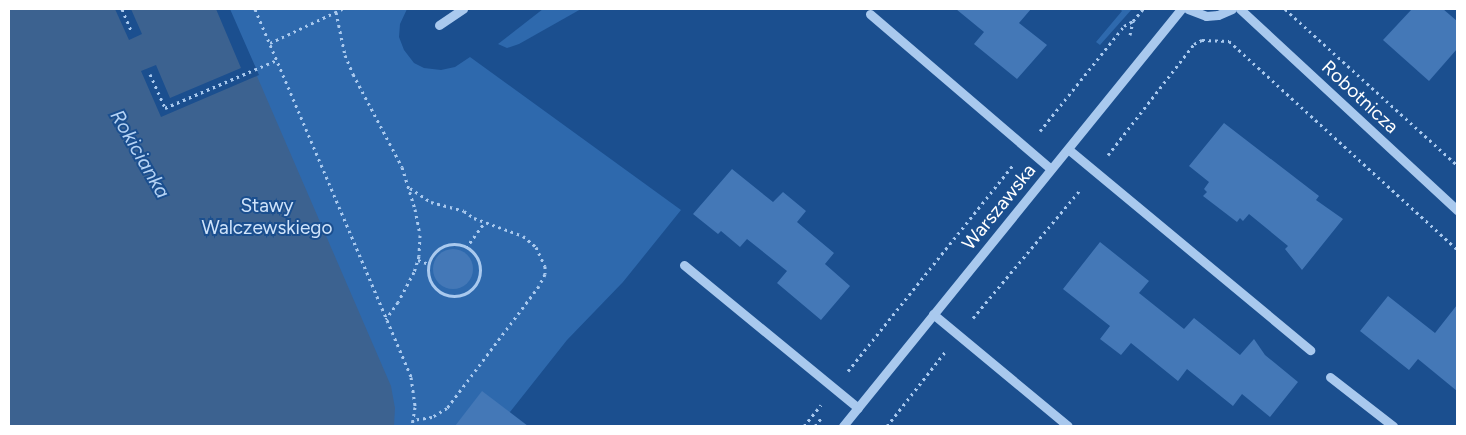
<!DOCTYPE html>
<style>
body{margin:0}
#map{position:relative;width:1466px;height:435px;overflow:hidden;background:#1b4f8f;font-family:Figtree,sans-serif}
div>[style]{position:absolute}
[style*='--x']{left:calc(var(--x)*1px);top:calc(var(--y)*1px);width:calc(var(--w)*1px);rotate:calc(var(--a)*1deg)}
.green>*{inset:0;background:#2e69ad}
.water>*{inset:0;background:#3c6290}
.pier>*{inset:0;background:#1b4f8f}
.building>*{inset:0;background:#4478b7}
.round{border-radius:50%}
.path>*{height:3px;margin-top:-1.5px;transform-origin:0;background:repeating-linear-gradient(90deg,#a9c9ee 0 2.5px,transparent 0 6.5px)}
.path>.ring{margin:-1.5px;padding:0;box-sizing:content-box;background:none;border:3px solid #a9c9ee;border-radius:50%}
.minor>*{height:9px;margin:-4.5px;padding:0 4.5px;transform-origin:4.5px;border-radius:4.5px;background:#a9c9ee}
span{translate:-50% -50%;white-space:nowrap;text-align:center;line-height:1.15;-webkit-text-stroke:4px #1b4f8f;paint-order:stroke}
.street-label{font-size:19px;color:#fff}
.park-label{font-size:19px;color:#cfe3fa}
.water-label{font-size:20px;color:#b5d3f5;font-style:italic}
.frame{position:absolute;inset:0;border:10px solid #fff;pointer-events:none}
</style>
<div id="map">
<div class="green">
<i style="clip-path:polygon(9px 9px,407px 9px,400px 24px,399px 37px,404px 50px,414px 63px,424px 68px,441px 70px,455px 67px,470px 57px,681px 210px,623px 282px,567px 340px,499px 426px,9px 426px)"></i>
<i style="clip-path:polygon(543px 9px,581px 9px,519px 44px,507px 48px,498px 44px)"></i>
<i style="clip-path:polygon(1120px 9px,1132px 9px,1100px 45px,1096px 42px,1122px 11px)"></i>
</div>
<div class="water">
<i style="clip-path:polygon(9px 9px,228px 9px,391px 386px,395px 408px,394px 426px,9px 426px)"></i>
</div>
<div class="pier">
<i style="clip-path:polygon(115px 9px,131px 9px,142px 34px,129px 40px)"></i>
<i style="clip-path:polygon(216px 9px,230px 9px,259px 75px,161px 117px,141px 71px,156px 65px,170px 98px,241px 68px)"></i>
</div>
<div class="building">
<i style="clip-path:polygon(956px 9px,1031px 9px,1019px 23px,1047px 45px,1017px 79px,974px 44px,984px 32px)"></i>
<i style="clip-path:polygon(1412px 9px,1443px 9px,1457px 21px,1457px 49px,1429px 81px,1383px 40px)"></i>
<i style="clip-path:polygon(1224px 123px,1319px 196px,1316px 200px,1343px 219px,1302px 270px,1285px 249px,1288px 246px,1249px 214px,1243px 221px,1240px 218px,1237px 222px,1203px 196px,1207px 192px,1204px 189px,1209px 182px,1189px 166px)"></i>
<i style="clip-path:polygon(732px 169px,773px 202px,783px 192px,806px 211px,797px 222px,834px 253px,825px 264px,850px 286px,821px 320px,777px 283px,787px 271px,747px 239px,740px 247px,721px 231px,718px 234px,693px 214px)"></i>
<i style="clip-path:polygon(1100px 242px,1149px 281px,1139px 293px,1184px 329px,1194px 318px,1240px 355px,1254px 339px,1265px 355px,1298px 382px,1270px 417px,1242px 394px,1233px 406px,1187px 369px,1178px 381px,1131px 343px,1121px 355px,1100px 339px,1110px 326px,1063px 289px)"></i>
<i class="round" style="left:433px;top:249px;width:40px;height:40px"></i>
<i style="clip-path:polygon(1388px 296px,1435px 333px,1457px 305px,1457px 391px,1418px 359px,1409px 370px,1360px 331px)"></i>
<i style="clip-path:polygon(482px 391px,528px 426px,455px 426px)"></i>
</div>
<div class="path">
<i style="--x:122;--y:9;--w:25;--a:67"></i>
<i style="--x:255;--y:9;--w:400;--a:67"></i>
<i style="--x:411;--y:377;--w:30;--a:82"></i>
<i style="--x:415;--y:407;--w:19;--a:99"></i>
<i style="--x:1285;--y:9;--w:232;--a:42.2"></i>
<i style="--x:336;--y:12;--w:44;--a:78.2"></i>
<i style="--x:345;--y:55;--w:21;--a:67"></i>
<i style="--x:353;--y:74;--w:105;--a:62.2"></i>
<i style="--x:402;--y:167;--w:44;--a:72.8"></i>
<i style="--x:415;--y:209;--w:26;--a:79"></i>
<i style="--x:420;--y:235;--w:21;--a:93"></i>
<i style="--x:419;--y:256;--w:17;--a:107"></i>
<i style="--x:414;--y:272;--w:34;--a:118"></i>
<i style="--x:398;--y:302;--w:21;--a:125"></i>
<i style="--x:1130;--y:35;--w:14;--a:-78"></i>
<i style="--x:270;--y:43;--w:80;--a:-25.3"></i>
<i style="--x:150;--y:74;--w:37;--a:66"></i>
<i style="--x:165;--y:108;--w:122;--a:-23.2"></i>
<i style="--x:1040;--y:131;--w:134;--a:-51.3"></i>
<i style="--x:1124;--y:26;--w:10;--a:-29"></i>
<i style="--x:1133;--y:21;--w:16;--a:-50"></i>
<i style="--x:1108;--y:155;--w:140;--a:-52.2"></i>
<i style="--x:1194;--y:44;--w:9;--a:-27"></i>
<i style="--x:1202;--y:40;--w:27;--a:2"></i>
<i style="--x:1229;--y:41;--w:309;--a:42.4"></i>
<i style="--x:410;--y:188;--w:25;--a:34"></i>
<i style="--x:431;--y:202;--w:34;--a:15"></i>
<i style="--x:464;--y:211;--w:12;--a:35"></i>
<i style="--x:474;--y:218;--w:52;--a:20.2"></i>
<i style="--x:523;--y:236;--w:17;--a:40"></i>
<i style="--x:536;--y:247;--w:21;--a:65"></i>
<i style="--x:545;--y:266;--w:8;--a:90"></i>
<i style="--x:545;--y:274;--w:13;--a:117"></i>
<i style="--x:539;--y:286;--w:153;--a:127"></i>
<i style="--x:447;--y:408;--w:17;--a:149"></i>
<i style="--x:432;--y:417;--w:18;--a:171"></i>
<i class="ring" style="left:428px;top:244px;width:49px;height:49px"></i>
<i style="--x:466;--y:248;--w:32;--a:-54"></i>
<i style="--x:418;--y:260;--w:12;--a:20"></i>
<i style="--x:973;--y:318;--w:168;--a:-50.1"></i>
<i style="--x:848;--y:371;--w:264;--a:-51.3"></i>
<i style="--x:804;--y:426;--w:27;--a:-51"></i>
<i style="--x:815;--y:426;--w:11;--a:-52"></i>
<i style="--x:887;--y:426;--w:94;--a:-51.9"></i>
</div>
<div class="minor">
<i style="--x:1188;--y:9;--w:19;--a:21"></i>
<i style="--x:1206;--y:16;--w:12;--a:-5"></i>
<i style="--x:1218;--y:15;--w:15;--a:-23"></i>
<i style="--x:1240;--y:9;--w:296;--a:42.8"></i>
<i style="--x:870;--y:14;--w:238;--a:40.6"></i>
<i style="--x:439;--y:25;--w:29;--a:-34"></i>
<i style="--x:1068;--y:149;--w:315;--a:39.7"></i>
<i style="--x:684;--y:265;--w:225;--a:39.4"></i>
<i style="--x:933;--y:314;--w:175;--a:39.7"></i>
<i style="--x:1330;--y:377;--w:80;--a:37.9"></i>
<i style="--x:843;--y:426;--w:537;--a:-50.97"></i>
</div>
<div class="street-label">
<span style="left:1360px;top:97px;rotate:43deg">Robotnicza</span>
<span style="left:999px;top:207px;rotate:-51deg">Warszawska</span>
</div>
<div class="park-label">
<span style="left:267px;top:217px">Stawy<br>Walczewskiego</span>
</div>
<div class="water-label">
<span style="left:140px;top:154px;rotate:60deg">Rokicianka</span>
</div>
<div class="frame"></div>
</div>
